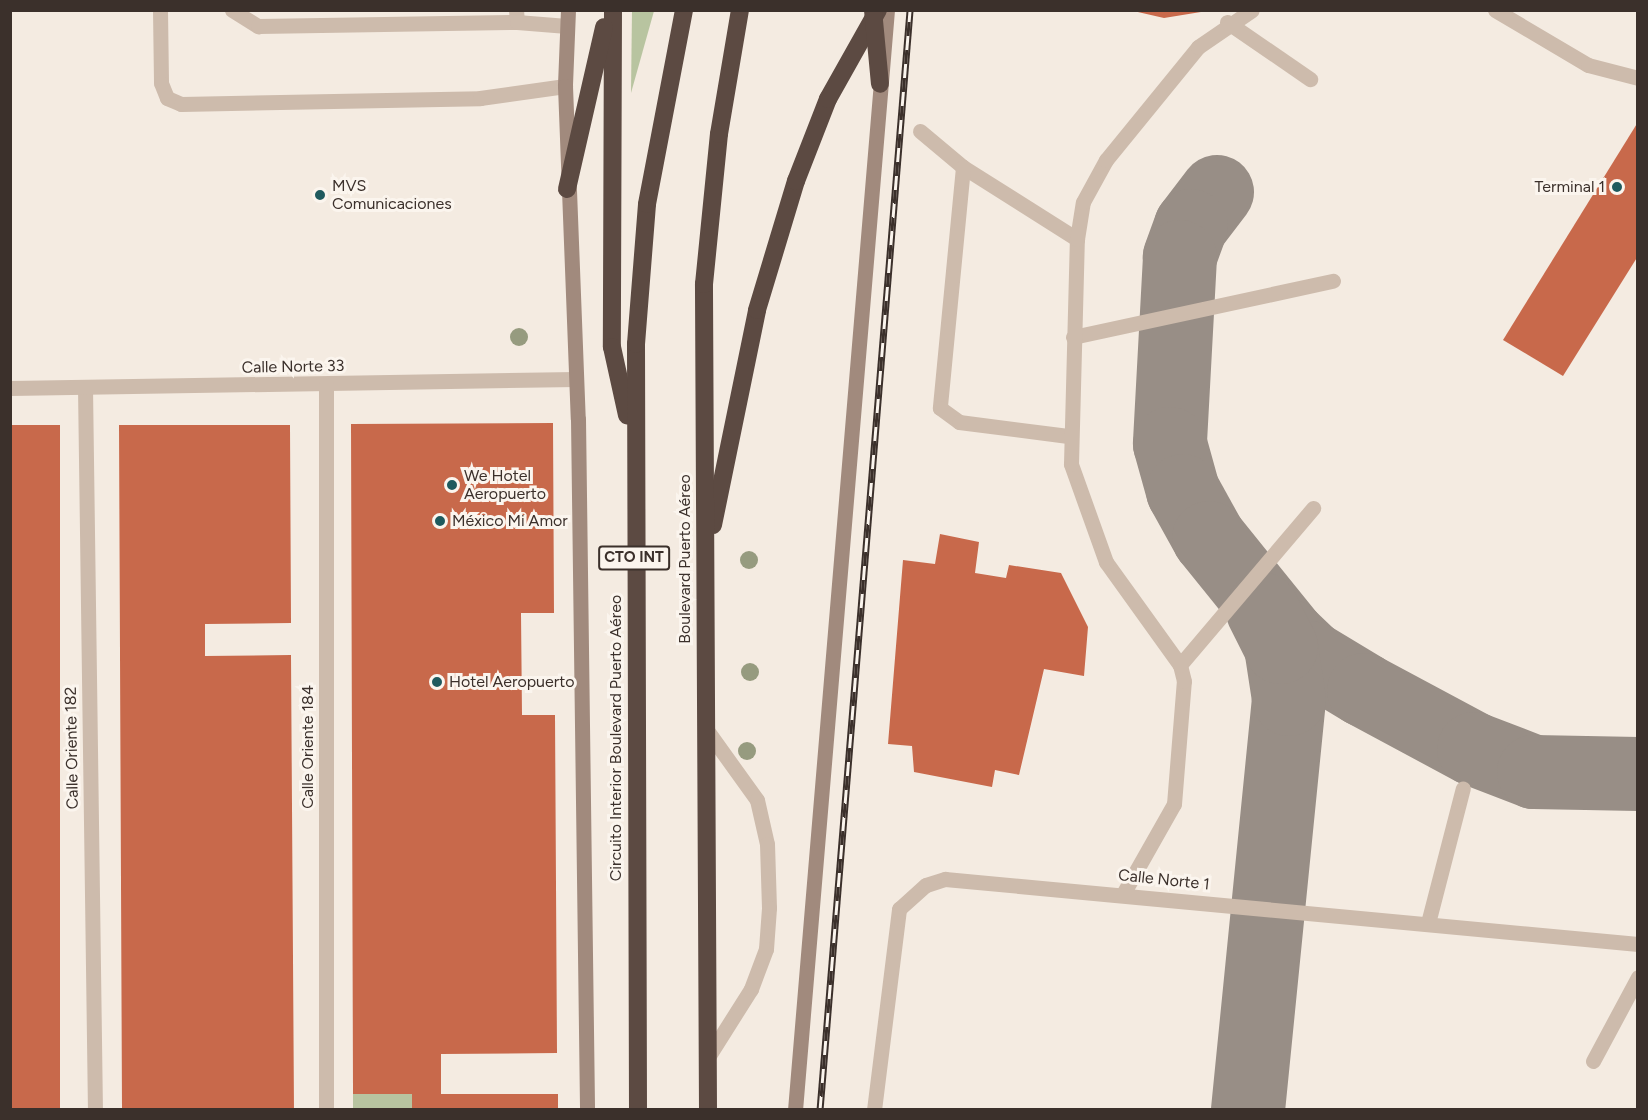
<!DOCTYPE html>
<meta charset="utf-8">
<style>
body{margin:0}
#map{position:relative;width:1648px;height:1120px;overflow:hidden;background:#f4ebe1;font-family:Figtree,sans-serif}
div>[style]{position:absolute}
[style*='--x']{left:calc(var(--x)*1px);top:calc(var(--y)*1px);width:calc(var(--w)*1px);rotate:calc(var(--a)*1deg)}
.green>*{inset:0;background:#b8c4a0;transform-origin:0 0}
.taxiway>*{height:74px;margin:-37px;padding:0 37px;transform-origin:37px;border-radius:37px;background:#988e86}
.building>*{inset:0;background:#c8694b;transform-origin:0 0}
.lane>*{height:15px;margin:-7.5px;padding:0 7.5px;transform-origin:7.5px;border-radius:7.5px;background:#cdbbac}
.street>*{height:15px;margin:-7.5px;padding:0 7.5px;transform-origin:7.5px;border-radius:7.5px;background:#cdbbac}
.secondary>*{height:15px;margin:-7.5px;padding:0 7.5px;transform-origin:7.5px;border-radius:7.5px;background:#a18a7d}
.highway>*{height:18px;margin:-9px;padding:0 9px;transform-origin:9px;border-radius:9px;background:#5c4a42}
.rail>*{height:7px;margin-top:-3.5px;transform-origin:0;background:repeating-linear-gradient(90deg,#fbf5ee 0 14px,#3b302b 0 28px);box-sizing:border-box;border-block:2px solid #3b302b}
.highway-bridge>*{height:18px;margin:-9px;padding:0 9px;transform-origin:9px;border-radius:9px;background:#5c4a42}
.trees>*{width:18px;height:18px;margin:-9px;border-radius:50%;background:#969b7f}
.dots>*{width:16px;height:16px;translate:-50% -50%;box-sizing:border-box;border:3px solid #fbf5ee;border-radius:50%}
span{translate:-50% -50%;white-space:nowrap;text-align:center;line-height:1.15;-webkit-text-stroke:6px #fbf5ee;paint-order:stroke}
.shield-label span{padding:2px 4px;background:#fbf5ee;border:2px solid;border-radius:4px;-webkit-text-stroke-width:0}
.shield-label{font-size:15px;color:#3b302b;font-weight:700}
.poi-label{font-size:16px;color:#3b302b}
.left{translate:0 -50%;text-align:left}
.right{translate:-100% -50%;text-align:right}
.street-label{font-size:16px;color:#3b302b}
.frame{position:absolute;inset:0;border:12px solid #3b302b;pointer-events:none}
</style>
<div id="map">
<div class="green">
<i style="clip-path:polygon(632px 11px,654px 11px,631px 93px,631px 92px)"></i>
<i style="left:353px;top:1094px;width:59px;height:16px"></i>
</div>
<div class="taxiway">
<i style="--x:1217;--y:192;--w:43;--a:127.4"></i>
<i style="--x:1191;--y:226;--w:33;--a:110"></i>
<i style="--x:1180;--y:257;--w:187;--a:93.1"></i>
<i style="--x:1170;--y:444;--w:49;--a:74.5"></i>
<i style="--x:1183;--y:491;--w:54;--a:61"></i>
<i style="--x:1209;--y:538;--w:126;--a:51.1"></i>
<i style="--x:1288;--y:636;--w:32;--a:44"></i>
<i style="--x:1311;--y:658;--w:62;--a:31.1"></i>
<i style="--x:1364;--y:690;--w:125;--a:28.2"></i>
<i style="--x:1474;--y:749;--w:64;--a:21"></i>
<i style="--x:1534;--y:772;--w:104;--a:1.1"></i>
<i style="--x:1248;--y:1110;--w:413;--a:-84.3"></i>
<i style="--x:1289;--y:699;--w:53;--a:-98.7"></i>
<i style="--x:1281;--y:647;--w:42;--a:-116.6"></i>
</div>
<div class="building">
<i style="clip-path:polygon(1129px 10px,1207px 10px,1207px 11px,1164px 18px)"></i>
<i style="clip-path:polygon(1638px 122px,1638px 256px,1563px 376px,1503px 340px)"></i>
<i style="clip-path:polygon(553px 423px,554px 613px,521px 613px,522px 715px,555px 715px,557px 1053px,441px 1054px,441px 1094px,558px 1094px,558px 1110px,412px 1110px,412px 1094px,353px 1094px,351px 424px)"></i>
<i style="left:60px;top:425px;width:685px;height:50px;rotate:90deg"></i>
<i style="clip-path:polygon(119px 425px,290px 425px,291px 623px,205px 624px,205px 656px,291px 655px,294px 1110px,122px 1110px)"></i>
<i style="clip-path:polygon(940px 534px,979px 542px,975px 573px,1006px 578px,1009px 565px,1061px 573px,1088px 627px,1084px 676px,1044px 669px,1019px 775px,995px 770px,992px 787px,914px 772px,912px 746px,888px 744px,903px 560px,935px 564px)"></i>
</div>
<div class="lane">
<i style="--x:160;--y:10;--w:73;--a:89.2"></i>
<i style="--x:161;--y:83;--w:16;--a:68"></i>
<i style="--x:167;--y:98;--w:15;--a:23"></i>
<i style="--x:181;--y:104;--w:299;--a:-1.1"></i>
<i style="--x:480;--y:98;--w:86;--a:-8"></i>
<i style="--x:232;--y:10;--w:31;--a:32"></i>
<i style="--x:258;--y:26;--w:259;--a:-0.9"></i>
<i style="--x:516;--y:10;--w:12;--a:85"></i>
<i style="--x:517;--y:22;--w:50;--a:4.6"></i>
<i style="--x:1495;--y:10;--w:108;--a:30.6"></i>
<i style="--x:1588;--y:65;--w:52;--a:14.6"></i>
<i style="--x:1227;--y:22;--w:101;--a:34.5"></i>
<i style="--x:920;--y:131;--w:56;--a:39.9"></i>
<i style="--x:963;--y:167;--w:135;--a:32.3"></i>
<i style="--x:963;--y:167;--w:242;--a:95.5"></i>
<i style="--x:940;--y:408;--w:24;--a:36"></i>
<i style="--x:959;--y:422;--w:110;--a:7.3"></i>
<i style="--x:1073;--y:337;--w:266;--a:-12.2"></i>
<i style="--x:1180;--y:665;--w:206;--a:-49.7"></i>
<i style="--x:706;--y:729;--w:87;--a:54.3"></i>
<i style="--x:757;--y:800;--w:45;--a:77.2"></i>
<i style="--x:767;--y:844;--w:64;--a:88.2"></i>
<i style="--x:769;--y:908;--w:41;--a:94.2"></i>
<i style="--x:766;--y:949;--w:43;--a:110.6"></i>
<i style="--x:751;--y:989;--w:80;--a:122.3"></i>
<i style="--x:1123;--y:894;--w:103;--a:-60.5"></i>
<i style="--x:1174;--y:804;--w:123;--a:-85.4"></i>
<i style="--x:1184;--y:681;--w:16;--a:-104"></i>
<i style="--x:1180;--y:665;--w:127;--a:-125.7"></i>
<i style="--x:1106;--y:562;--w:104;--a:-109.7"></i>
<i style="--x:1071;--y:464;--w:225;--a:-88.5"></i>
<i style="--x:1077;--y:239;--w:37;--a:-81"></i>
<i style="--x:1083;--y:202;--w:48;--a:-61.3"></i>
<i style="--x:1106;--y:160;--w:146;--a:-50.8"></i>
<i style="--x:1198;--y:47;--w:65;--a:-34.4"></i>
<i style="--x:1428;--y:923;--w:139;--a:-75.5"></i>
<i style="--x:1593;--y:1061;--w:95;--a:-61.8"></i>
<i style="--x:874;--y:1110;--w:203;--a:-82.9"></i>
<i style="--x:899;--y:909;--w:36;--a:-42"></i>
<i style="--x:926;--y:885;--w:20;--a:-18"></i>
<i style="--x:945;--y:879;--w:696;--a:5.36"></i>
</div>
<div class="street">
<i style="--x:85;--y:387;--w:723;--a:89.21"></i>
<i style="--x:10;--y:388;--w:566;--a:-0.91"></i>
<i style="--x:326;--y:1110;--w:725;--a:-90"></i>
</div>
<div class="secondary">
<i style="--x:568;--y:10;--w:76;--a:92.3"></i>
<i style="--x:565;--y:86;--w:333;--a:87.8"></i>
<i style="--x:578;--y:419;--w:691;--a:89.25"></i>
<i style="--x:795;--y:1110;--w:1104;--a:-85.22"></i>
</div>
<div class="highway">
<i style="--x:613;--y:10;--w:337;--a:90.2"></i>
<i style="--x:612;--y:347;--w:70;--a:77.6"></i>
<i style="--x:567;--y:189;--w:166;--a:-77.1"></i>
<i style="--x:713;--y:525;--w:219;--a:-78.4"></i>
<i style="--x:757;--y:310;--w:135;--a:-73.2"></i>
<i style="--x:796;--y:181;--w:88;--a:-68.7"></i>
<i style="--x:828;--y:99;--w:102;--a:-60.7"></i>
<i style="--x:638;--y:1110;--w:766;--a:-90.15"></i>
<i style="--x:636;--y:344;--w:140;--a:-85.5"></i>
<i style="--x:647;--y:204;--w:197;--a:-79.2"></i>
<i style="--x:708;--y:1110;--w:826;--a:-90.28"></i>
<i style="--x:704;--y:284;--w:151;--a:-84.3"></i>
<i style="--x:719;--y:134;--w:126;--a:-80.4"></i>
</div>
<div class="rail">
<i style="--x:820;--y:1110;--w:1104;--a:-85.32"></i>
</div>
<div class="highway-bridge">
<i style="--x:873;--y:10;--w:74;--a:84.6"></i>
</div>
<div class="trees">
<i style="left:519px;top:337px"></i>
<i style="left:749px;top:560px"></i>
<i style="left:750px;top:672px"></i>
<i style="left:747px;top:751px"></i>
</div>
<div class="dots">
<i style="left:1617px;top:187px;background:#1f5a5e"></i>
<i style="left:320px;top:195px;background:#1f5a5e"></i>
<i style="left:452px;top:485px;background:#1f5a5e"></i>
<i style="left:440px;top:521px;background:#1f5a5e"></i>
<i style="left:437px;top:682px;background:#1f5a5e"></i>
</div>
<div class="shield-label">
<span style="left:634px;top:558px">CTO INT</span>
</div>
<div class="poi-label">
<span class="left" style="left:332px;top:195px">MVS<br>Comunicaciones</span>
<span class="right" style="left:1605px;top:187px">Terminal 1</span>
<span class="left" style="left:464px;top:485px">We Hotel<br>Aeropuerto</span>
<span class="left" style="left:452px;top:521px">México Mi Amor</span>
<span class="left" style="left:449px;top:682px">Hotel Aeropuerto</span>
</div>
<div class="street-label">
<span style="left:293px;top:367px;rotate:-1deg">Calle Norte 33</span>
<span style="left:685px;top:559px;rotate:-90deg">Boulevard Puerto Aéreo</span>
<span style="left:616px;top:738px;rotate:-90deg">Circuito Interior Boulevard Puerto Aéreo</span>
<span style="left:308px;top:747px;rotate:-90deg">Calle Oriente 184</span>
<span style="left:72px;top:748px;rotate:-91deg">Calle Oriente 182</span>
<span style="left:1164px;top:880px;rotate:6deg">Calle Norte 1</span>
</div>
<div class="frame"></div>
</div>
